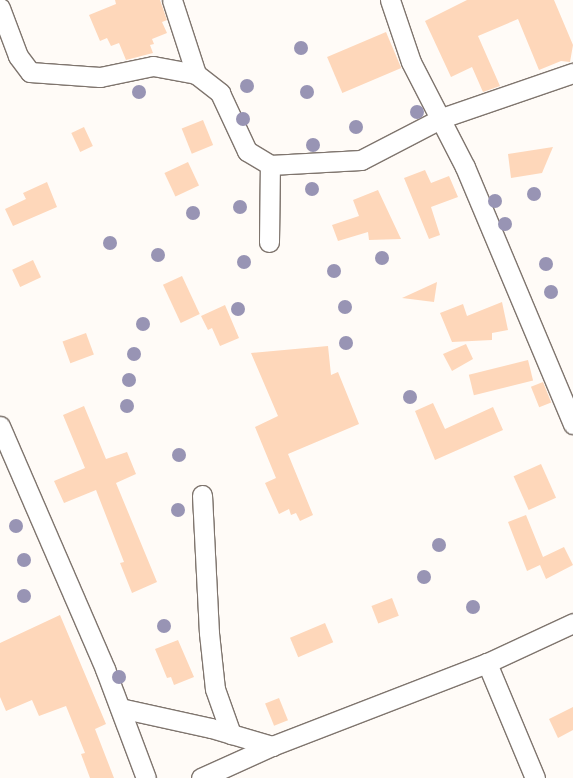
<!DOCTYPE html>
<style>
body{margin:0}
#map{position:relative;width:573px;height:778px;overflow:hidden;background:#fffbf7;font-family:"Work Sans",sans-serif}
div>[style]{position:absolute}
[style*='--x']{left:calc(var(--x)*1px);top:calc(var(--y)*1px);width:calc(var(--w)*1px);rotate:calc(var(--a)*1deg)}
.building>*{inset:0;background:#fed7ba;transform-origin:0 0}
.roads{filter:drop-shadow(1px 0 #7f756e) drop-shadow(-1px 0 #7f756e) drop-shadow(0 1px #7f756e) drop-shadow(0 -1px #7f756e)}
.minor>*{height:19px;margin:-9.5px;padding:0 9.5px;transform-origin:9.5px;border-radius:9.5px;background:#fff}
.trees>*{width:14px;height:14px;margin:-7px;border-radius:50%;background:#9894b4}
span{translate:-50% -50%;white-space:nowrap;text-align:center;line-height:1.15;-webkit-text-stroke:5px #fff;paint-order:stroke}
</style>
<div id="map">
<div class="building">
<i style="clip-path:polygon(115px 0,160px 0,167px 20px,162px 22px,167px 33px,152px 39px,154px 44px,150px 45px,153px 53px,126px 60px,119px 43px,111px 46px,107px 38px,100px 41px,89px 15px,116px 4px)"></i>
<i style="clip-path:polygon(467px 0,554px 0,573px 45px,570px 62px,561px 61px,539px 70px,518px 19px,478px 36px,500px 86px,483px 92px,472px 67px,451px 77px,425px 21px)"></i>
<i style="left:386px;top:32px;width:39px;height:64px;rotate:67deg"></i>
<i style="left:203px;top:120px;width:27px;height:23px;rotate:68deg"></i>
<i style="left:84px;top:127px;width:21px;height:14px;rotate:65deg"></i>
<i style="clip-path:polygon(553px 147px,542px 173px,511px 178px,508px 154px)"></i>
<i style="left:188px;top:162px;width:26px;height:26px;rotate:65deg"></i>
<i style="clip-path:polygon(425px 170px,431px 183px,449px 176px,458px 197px,431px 207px,440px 235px,429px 239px,404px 178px)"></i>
<i style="clip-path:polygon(47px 182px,57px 207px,13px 226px,5px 209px,26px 199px,23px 193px)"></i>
<i style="clip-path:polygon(378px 190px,401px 239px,369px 240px,368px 232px,338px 241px,332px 225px,359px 216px,353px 200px)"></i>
<i style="left:33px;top:260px;width:19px;height:23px;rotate:65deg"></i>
<i style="left:182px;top:276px;width:42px;height:21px;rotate:65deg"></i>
<i style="clip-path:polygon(437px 282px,434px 302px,402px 298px)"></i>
<i style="clip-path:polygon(502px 302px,508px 330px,492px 333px,492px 340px,452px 342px,440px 313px,463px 304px,467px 316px)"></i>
<i style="clip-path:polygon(225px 305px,239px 338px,220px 346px,212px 328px,208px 330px,201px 316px)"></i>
<i style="left:86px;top:333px;width:23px;height:25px;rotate:70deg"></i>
<i style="clip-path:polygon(466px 344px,473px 359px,452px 371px,443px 354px)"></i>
<i style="clip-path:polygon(328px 346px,331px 375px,338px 372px,359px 424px,288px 454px,313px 515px,300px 521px,296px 513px,291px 515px,289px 509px,279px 514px,265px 483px,276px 478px,255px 427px,278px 416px,251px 353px)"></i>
<i style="left:528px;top:360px;width:21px;height:61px;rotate:76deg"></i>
<i style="left:543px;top:382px;width:22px;height:13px;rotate:68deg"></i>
<i style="clip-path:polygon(433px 403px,445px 429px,493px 407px,503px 430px,435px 460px,415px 411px)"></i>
<i style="clip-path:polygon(84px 406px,106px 459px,127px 452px,136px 474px,116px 483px,157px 582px,132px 593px,120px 563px,124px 562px,96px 490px,64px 503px,54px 481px,85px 468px,63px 415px)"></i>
<i style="left:541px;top:464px;width:37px;height:30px;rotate:66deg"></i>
<i style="clip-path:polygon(526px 515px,543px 557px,564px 547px,573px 565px,546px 579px,540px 565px,527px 571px,508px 522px)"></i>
<i style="left:392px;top:598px;width:19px;height:22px;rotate:69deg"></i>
<i style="clip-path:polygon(60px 615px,106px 724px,95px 729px,114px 778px,90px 778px,81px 754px,85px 753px,66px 706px,39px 716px,32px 700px,6px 711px,0 697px,0 643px)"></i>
<i style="left:325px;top:623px;width:21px;height:38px;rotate:67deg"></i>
<i style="clip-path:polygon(178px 640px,194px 677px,174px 685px,171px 677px,167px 678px,155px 649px)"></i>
<i style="left:279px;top:698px;width:24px;height:15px;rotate:68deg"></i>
<i style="clip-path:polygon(573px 707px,573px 730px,558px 738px,549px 719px)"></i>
</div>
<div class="roads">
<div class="minor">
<i style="--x:172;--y:0;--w:78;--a:72"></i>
<i style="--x:390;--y:0;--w:65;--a:71.3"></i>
<i style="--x:411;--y:62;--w:118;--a:62.8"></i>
<i style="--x:465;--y:167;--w:279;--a:67.2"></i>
<i style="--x:0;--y:8;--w:51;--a:69.4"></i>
<i style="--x:18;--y:56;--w:20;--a:53"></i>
<i style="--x:30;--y:72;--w:70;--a:4.1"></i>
<i style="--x:100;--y:77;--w:54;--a:-11.7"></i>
<i style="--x:153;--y:66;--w:44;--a:10.5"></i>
<i style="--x:196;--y:74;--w:31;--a:38"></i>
<i style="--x:220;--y:93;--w:64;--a:65"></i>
<i style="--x:247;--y:151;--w:27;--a:31"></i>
<i style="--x:269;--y:242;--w:77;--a:-89.3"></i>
<i style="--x:270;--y:165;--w:91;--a:-3.1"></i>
<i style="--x:361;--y:160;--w:91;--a:-27.4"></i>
<i style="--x:442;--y:118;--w:139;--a:-19"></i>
<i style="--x:0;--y:426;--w:265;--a:66.6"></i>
<i style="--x:105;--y:669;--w:116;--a:69.4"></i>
<i style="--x:202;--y:495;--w:138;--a:87.1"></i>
<i style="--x:209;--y:633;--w:56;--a:83.9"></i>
<i style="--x:215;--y:689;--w:48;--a:70.4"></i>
<i style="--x:120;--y:708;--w:93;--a:12.4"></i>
<i style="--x:211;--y:728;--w:64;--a:16.4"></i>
<i style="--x:201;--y:778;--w:78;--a:-24.3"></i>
<i style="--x:272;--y:746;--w:230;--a:-21.1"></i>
<i style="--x:535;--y:778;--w:125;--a:-112.7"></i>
<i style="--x:487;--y:663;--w:95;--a:-24.9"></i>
</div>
</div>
<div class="trees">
<i style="left:301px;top:48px"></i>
<i style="left:247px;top:86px"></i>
<i style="left:139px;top:92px"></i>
<i style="left:307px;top:92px"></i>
<i style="left:417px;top:112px"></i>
<i style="left:243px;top:119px"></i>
<i style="left:356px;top:127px"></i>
<i style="left:313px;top:145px"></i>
<i style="left:312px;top:189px"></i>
<i style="left:534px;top:194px"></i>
<i style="left:495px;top:201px"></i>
<i style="left:240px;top:207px"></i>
<i style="left:193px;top:213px"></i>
<i style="left:505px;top:224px"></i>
<i style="left:110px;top:243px"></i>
<i style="left:158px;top:255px"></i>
<i style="left:382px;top:258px"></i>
<i style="left:244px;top:262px"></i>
<i style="left:546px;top:264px"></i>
<i style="left:334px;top:271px"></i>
<i style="left:551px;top:292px"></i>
<i style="left:345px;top:307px"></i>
<i style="left:238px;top:309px"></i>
<i style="left:143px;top:324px"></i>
<i style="left:346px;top:343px"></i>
<i style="left:134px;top:354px"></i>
<i style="left:129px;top:380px"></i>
<i style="left:410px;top:397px"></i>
<i style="left:127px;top:406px"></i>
<i style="left:179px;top:455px"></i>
<i style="left:178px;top:510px"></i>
<i style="left:16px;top:526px"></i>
<i style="left:439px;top:545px"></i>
<i style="left:24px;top:560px"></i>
<i style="left:424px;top:577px"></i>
<i style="left:24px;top:596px"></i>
<i style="left:473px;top:607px"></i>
<i style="left:164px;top:626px"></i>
<i style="left:119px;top:677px"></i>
</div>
</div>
